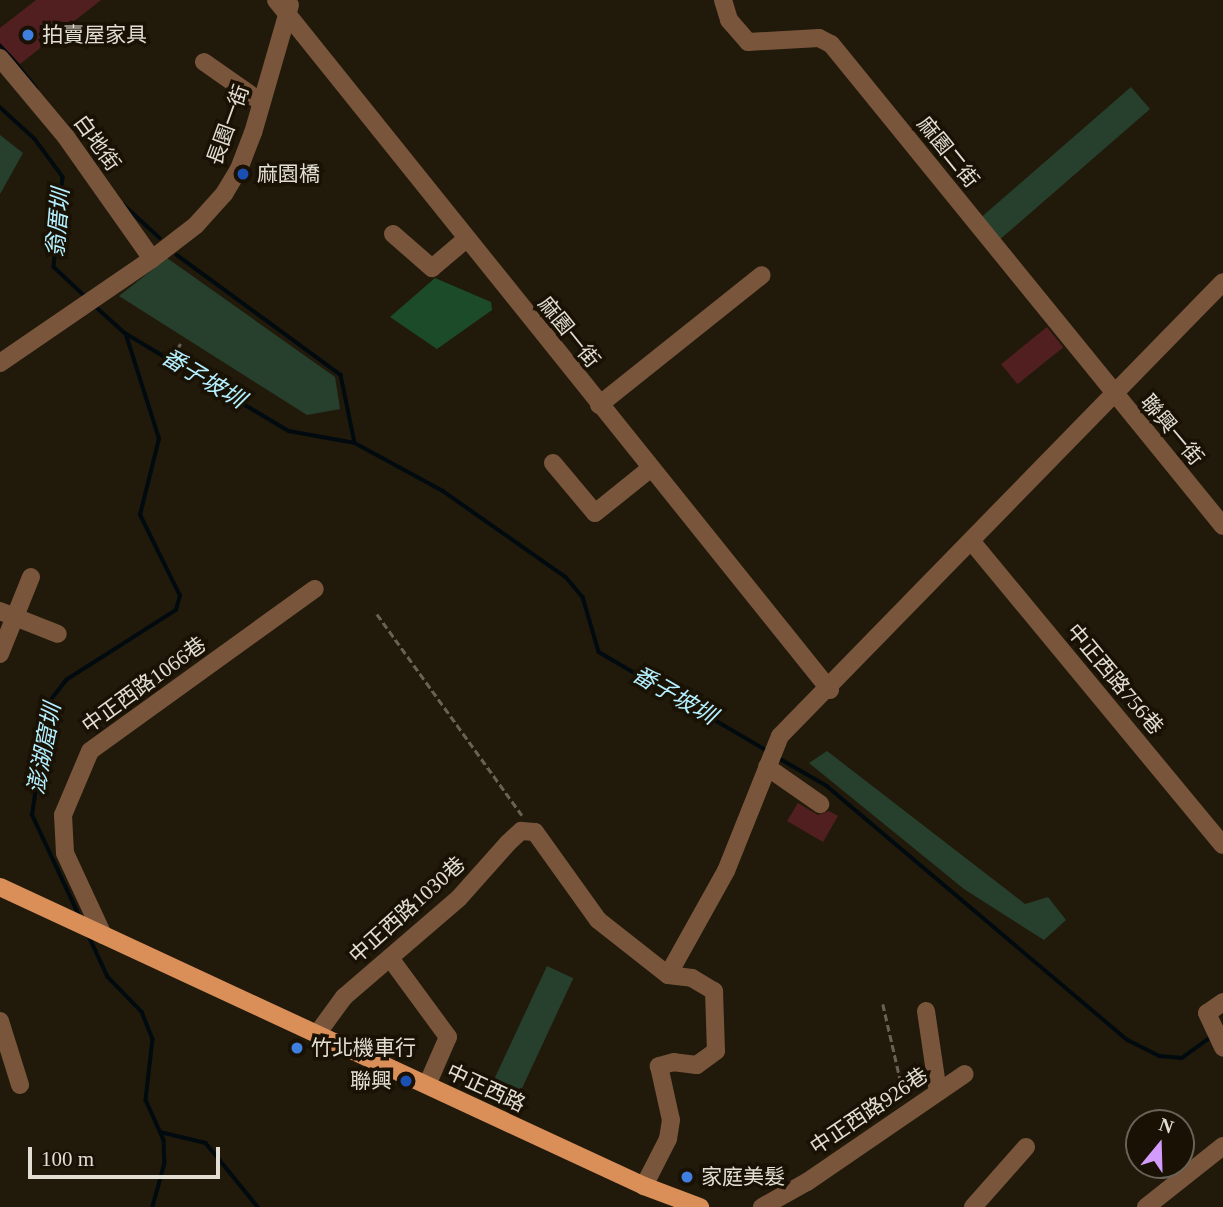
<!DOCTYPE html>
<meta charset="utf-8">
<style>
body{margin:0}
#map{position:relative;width:1223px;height:1207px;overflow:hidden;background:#211a0b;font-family:"Times New Roman","Noto Sans TC",serif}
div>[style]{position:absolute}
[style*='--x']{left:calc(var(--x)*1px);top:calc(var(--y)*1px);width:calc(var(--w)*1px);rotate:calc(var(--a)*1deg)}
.green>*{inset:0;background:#26402d;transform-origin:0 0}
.forest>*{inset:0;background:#1c4b2a}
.stream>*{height:3.5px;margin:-1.75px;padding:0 1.75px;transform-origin:1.75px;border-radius:1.75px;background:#000a0f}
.building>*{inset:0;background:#511f1f;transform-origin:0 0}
.path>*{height:2.5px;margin-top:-1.25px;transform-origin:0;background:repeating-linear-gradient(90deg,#686255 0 7px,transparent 0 10.5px)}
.minor>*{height:18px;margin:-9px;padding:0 9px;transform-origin:9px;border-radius:9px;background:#79553c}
.major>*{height:18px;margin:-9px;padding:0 9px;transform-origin:9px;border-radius:9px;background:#da8e58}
.dots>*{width:19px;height:19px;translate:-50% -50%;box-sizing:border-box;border:4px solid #181104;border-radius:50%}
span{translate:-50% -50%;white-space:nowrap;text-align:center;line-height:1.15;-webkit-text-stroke:7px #181104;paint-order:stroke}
.poi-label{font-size:21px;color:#e2ded4}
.left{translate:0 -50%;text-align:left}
.right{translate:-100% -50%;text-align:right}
.street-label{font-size:21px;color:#e2ded4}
.water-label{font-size:23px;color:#b4f0ff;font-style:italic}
.north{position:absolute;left:1125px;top:1109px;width:70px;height:70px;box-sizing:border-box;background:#181104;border:2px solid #696357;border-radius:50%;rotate:19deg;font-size:19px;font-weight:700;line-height:28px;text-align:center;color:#e2ded4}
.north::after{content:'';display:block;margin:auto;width:24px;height:32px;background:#d39cfc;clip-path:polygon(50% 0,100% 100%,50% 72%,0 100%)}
.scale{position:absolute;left:28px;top:1147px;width:192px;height:32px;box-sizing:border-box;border:4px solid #e2ded4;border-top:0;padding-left:9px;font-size:21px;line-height:24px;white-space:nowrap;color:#e2ded4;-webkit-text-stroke:5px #181104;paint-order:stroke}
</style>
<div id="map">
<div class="green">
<i style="left:1131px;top:87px;width:29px;height:200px;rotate:49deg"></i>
<i style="clip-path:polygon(0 135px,23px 153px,0 194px)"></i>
<i style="clip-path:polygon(167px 258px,335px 377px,340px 409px,307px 415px,119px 296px)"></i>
<i style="clip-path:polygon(827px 751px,1025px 904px,1048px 897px,1066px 920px,1044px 940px,964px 889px,809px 763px)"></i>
<i style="left:547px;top:966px;width:29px;height:137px;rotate:25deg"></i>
</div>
<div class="forest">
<i style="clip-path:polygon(435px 278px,491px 302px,492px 310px,437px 349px,390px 317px)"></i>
</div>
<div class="stream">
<i style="--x:0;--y:43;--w:59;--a:51.2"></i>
<i style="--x:0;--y:107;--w:47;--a:42.4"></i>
<i style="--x:35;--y:139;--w:47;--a:53.6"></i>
<i style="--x:63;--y:177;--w:90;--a:95.7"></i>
<i style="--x:54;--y:267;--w:44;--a:43.2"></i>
<i style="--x:123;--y:204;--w:50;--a:42.6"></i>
<i style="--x:177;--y:255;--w:203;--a:36.2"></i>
<i style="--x:341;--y:375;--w:69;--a:78.4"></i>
<i style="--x:94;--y:305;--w:42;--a:42.1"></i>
<i style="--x:125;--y:333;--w:191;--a:30.9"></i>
<i style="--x:289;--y:431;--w:67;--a:10.3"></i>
<i style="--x:355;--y:443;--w:100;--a:28.6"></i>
<i style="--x:443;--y:491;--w:150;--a:35"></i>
<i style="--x:566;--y:577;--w:26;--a:50"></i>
<i style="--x:583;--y:597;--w:57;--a:73.8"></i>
<i style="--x:599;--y:652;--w:196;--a:30.4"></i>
<i style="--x:777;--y:757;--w:58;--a:30.1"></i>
<i style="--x:827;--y:786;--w:394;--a:40.2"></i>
<i style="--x:1128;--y:1040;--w:36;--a:27"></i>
<i style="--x:1160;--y:1056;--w:22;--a:5"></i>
<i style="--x:1182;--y:1058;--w:36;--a:-36"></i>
<i style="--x:80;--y:918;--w:114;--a:-115"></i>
<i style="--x:32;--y:815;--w:114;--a:-81.4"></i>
<i style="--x:49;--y:702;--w:28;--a:-52"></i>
<i style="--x:66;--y:680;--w:130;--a:-32.5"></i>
<i style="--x:176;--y:610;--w:15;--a:-74"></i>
<i style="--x:180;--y:596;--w:90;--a:-116.3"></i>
<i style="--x:140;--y:515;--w:78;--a:-76"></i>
<i style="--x:159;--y:439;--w:109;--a:-107.6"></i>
<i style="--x:88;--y:934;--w:47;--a:65.1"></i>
<i style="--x:108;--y:977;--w:49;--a:45.8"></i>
<i style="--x:142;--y:1012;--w:29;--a:68"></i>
<i style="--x:153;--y:1039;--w:61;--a:96.5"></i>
<i style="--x:146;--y:1100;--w:44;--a:65.8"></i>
<i style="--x:164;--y:1140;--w:23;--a:88"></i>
<i style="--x:165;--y:1163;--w:46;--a:105.3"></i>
<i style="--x:160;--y:1132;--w:47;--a:13.4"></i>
<i style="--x:206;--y:1143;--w:82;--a:50.9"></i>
</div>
<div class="building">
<i style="clip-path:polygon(36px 0,101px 0,20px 64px,0 43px,0 28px)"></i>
<i style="left:1047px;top:327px;width:26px;height:59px;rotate:51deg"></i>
<i style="clip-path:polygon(798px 803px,818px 815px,829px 811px,838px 816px,823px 842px,787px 821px)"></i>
</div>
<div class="path">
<i style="--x:167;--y:366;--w:26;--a:-59"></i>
<i style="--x:377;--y:614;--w:248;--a:54.2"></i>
<i style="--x:883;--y:1004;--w:85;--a:77.1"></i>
<i style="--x:902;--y:1087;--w:10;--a:53"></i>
</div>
<div class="minor">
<i style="--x:276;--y:0;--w:885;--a:51.24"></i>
<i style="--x:723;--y:0;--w:21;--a:73"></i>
<i style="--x:729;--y:20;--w:29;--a:49"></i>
<i style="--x:748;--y:42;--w:71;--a:-3.2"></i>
<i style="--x:819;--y:38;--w:13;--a:27"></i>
<i style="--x:831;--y:44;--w:621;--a:50.88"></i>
<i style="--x:0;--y:58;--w:103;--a:50.1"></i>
<i style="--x:66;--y:137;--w:149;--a:54.8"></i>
<i style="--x:204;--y:62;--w:70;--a:35.1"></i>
<i style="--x:393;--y:234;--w:52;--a:41.1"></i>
<i style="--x:432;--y:268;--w:43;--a:-40.3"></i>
<i style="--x:0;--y:363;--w:184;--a:-34.4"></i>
<i style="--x:152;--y:259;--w:56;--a:-37.7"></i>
<i style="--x:196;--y:225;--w:42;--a:-47.9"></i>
<i style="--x:224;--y:194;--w:29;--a:-59"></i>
<i style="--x:239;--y:169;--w:39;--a:-69"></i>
<i style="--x:253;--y:133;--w:133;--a:-73.9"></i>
<i style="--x:599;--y:405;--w:208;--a:-38.6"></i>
<i style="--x:553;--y:463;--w:65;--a:50"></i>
<i style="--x:595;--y:513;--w:72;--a:-38.8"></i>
<i style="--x:972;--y:542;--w:393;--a:50.4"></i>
<i style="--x:0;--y:611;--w:62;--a:21.6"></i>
<i style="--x:0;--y:654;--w:83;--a:-68.1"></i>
<i style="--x:767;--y:767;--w:65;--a:34.9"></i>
<i style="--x:103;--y:935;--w:90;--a:-114.9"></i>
<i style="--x:65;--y:853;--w:38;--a:-93"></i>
<i style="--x:63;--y:815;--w:69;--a:-67.1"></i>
<i style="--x:90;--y:751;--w:277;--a:-35.8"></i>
<i style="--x:390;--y:958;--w:98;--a:53.7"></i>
<i style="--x:448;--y:1037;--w:52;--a:113.6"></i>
<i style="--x:668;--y:975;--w:119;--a:-60.9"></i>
<i style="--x:726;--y:871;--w:145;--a:-68.2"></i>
<i style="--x:780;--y:736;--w:634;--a:-45.7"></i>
<i style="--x:1223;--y:1002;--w:19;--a:145"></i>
<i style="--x:1207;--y:1013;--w:38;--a:65"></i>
<i style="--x:926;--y:1011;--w:82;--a:81.6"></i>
<i style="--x:0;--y:1021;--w:67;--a:72.6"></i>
<i style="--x:317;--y:1034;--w:46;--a:-53.9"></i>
<i style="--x:344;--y:997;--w:152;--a:-40.7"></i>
<i style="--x:459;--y:898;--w:74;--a:-48.3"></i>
<i style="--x:508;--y:843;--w:18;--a:-43"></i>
<i style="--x:521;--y:831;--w:14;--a:4"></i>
<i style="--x:535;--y:832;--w:108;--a:54.4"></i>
<i style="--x:598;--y:920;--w:89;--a:38.2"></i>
<i style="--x:668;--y:975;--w:24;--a:7"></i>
<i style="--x:692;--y:978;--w:26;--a:31"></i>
<i style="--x:714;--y:991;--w:60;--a:88.1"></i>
<i style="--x:716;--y:1051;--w:24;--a:144"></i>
<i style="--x:697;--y:1065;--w:23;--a:-173"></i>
<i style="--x:674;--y:1062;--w:16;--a:165"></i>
<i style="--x:659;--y:1066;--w:55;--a:77.5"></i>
<i style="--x:671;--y:1120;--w:19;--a:99"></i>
<i style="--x:668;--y:1139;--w:53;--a:117.1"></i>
<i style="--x:762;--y:1207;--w:51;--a:-29.1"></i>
<i style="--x:807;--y:1182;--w:191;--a:-34.4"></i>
<i style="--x:973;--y:1207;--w:80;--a:-48.5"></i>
<i style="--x:1146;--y:1207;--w:98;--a:-38.4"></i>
</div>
<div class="major">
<i style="--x:0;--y:887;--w:710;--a:24.9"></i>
<i style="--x:644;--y:1186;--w:60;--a:20.6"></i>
</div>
<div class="dots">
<i style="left:28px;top:35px;background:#3f7fe0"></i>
<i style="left:243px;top:174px;background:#1a4fb4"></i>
<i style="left:297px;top:1048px;background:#3f7fe0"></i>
<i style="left:406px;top:1081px;background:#1a4fb4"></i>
<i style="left:687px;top:1177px;background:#3f7fe0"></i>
</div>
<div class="poi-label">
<span class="left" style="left:42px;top:35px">拍賣屋家具</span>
<span class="left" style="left:257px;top:174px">麻園橋</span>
<span class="left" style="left:311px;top:1048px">竹北機車行</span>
<span class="right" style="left:392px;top:1081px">聯興</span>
<span class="left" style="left:701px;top:1177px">家庭美髮</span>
</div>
<div class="street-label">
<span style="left:228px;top:125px;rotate:-70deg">長園一街</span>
<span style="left:97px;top:143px;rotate:54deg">白地街</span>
<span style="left:948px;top:152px;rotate:51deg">麻園二街</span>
<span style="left:569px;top:332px;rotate:51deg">麻園一街</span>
<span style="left:1172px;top:430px;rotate:50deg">聯興一街</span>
<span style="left:1115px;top:679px;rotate:50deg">中正西路756巷</span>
<span style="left:144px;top:685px;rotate:-36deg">中正西路1066巷</span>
<span style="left:407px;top:910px;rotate:-42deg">中正西路1030巷</span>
<span style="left:486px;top:1088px;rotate:25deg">中正西路</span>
<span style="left:869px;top:1111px;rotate:-34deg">中正西路926巷</span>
</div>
<div class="water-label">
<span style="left:59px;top:223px;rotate:-85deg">翁厝圳</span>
<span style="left:203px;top:379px;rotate:31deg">番子坡圳</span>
<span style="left:674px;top:696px;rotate:30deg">番子坡圳</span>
<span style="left:45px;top:749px;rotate:-79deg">澎湖窟圳</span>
</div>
<div class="north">N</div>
<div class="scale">100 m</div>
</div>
